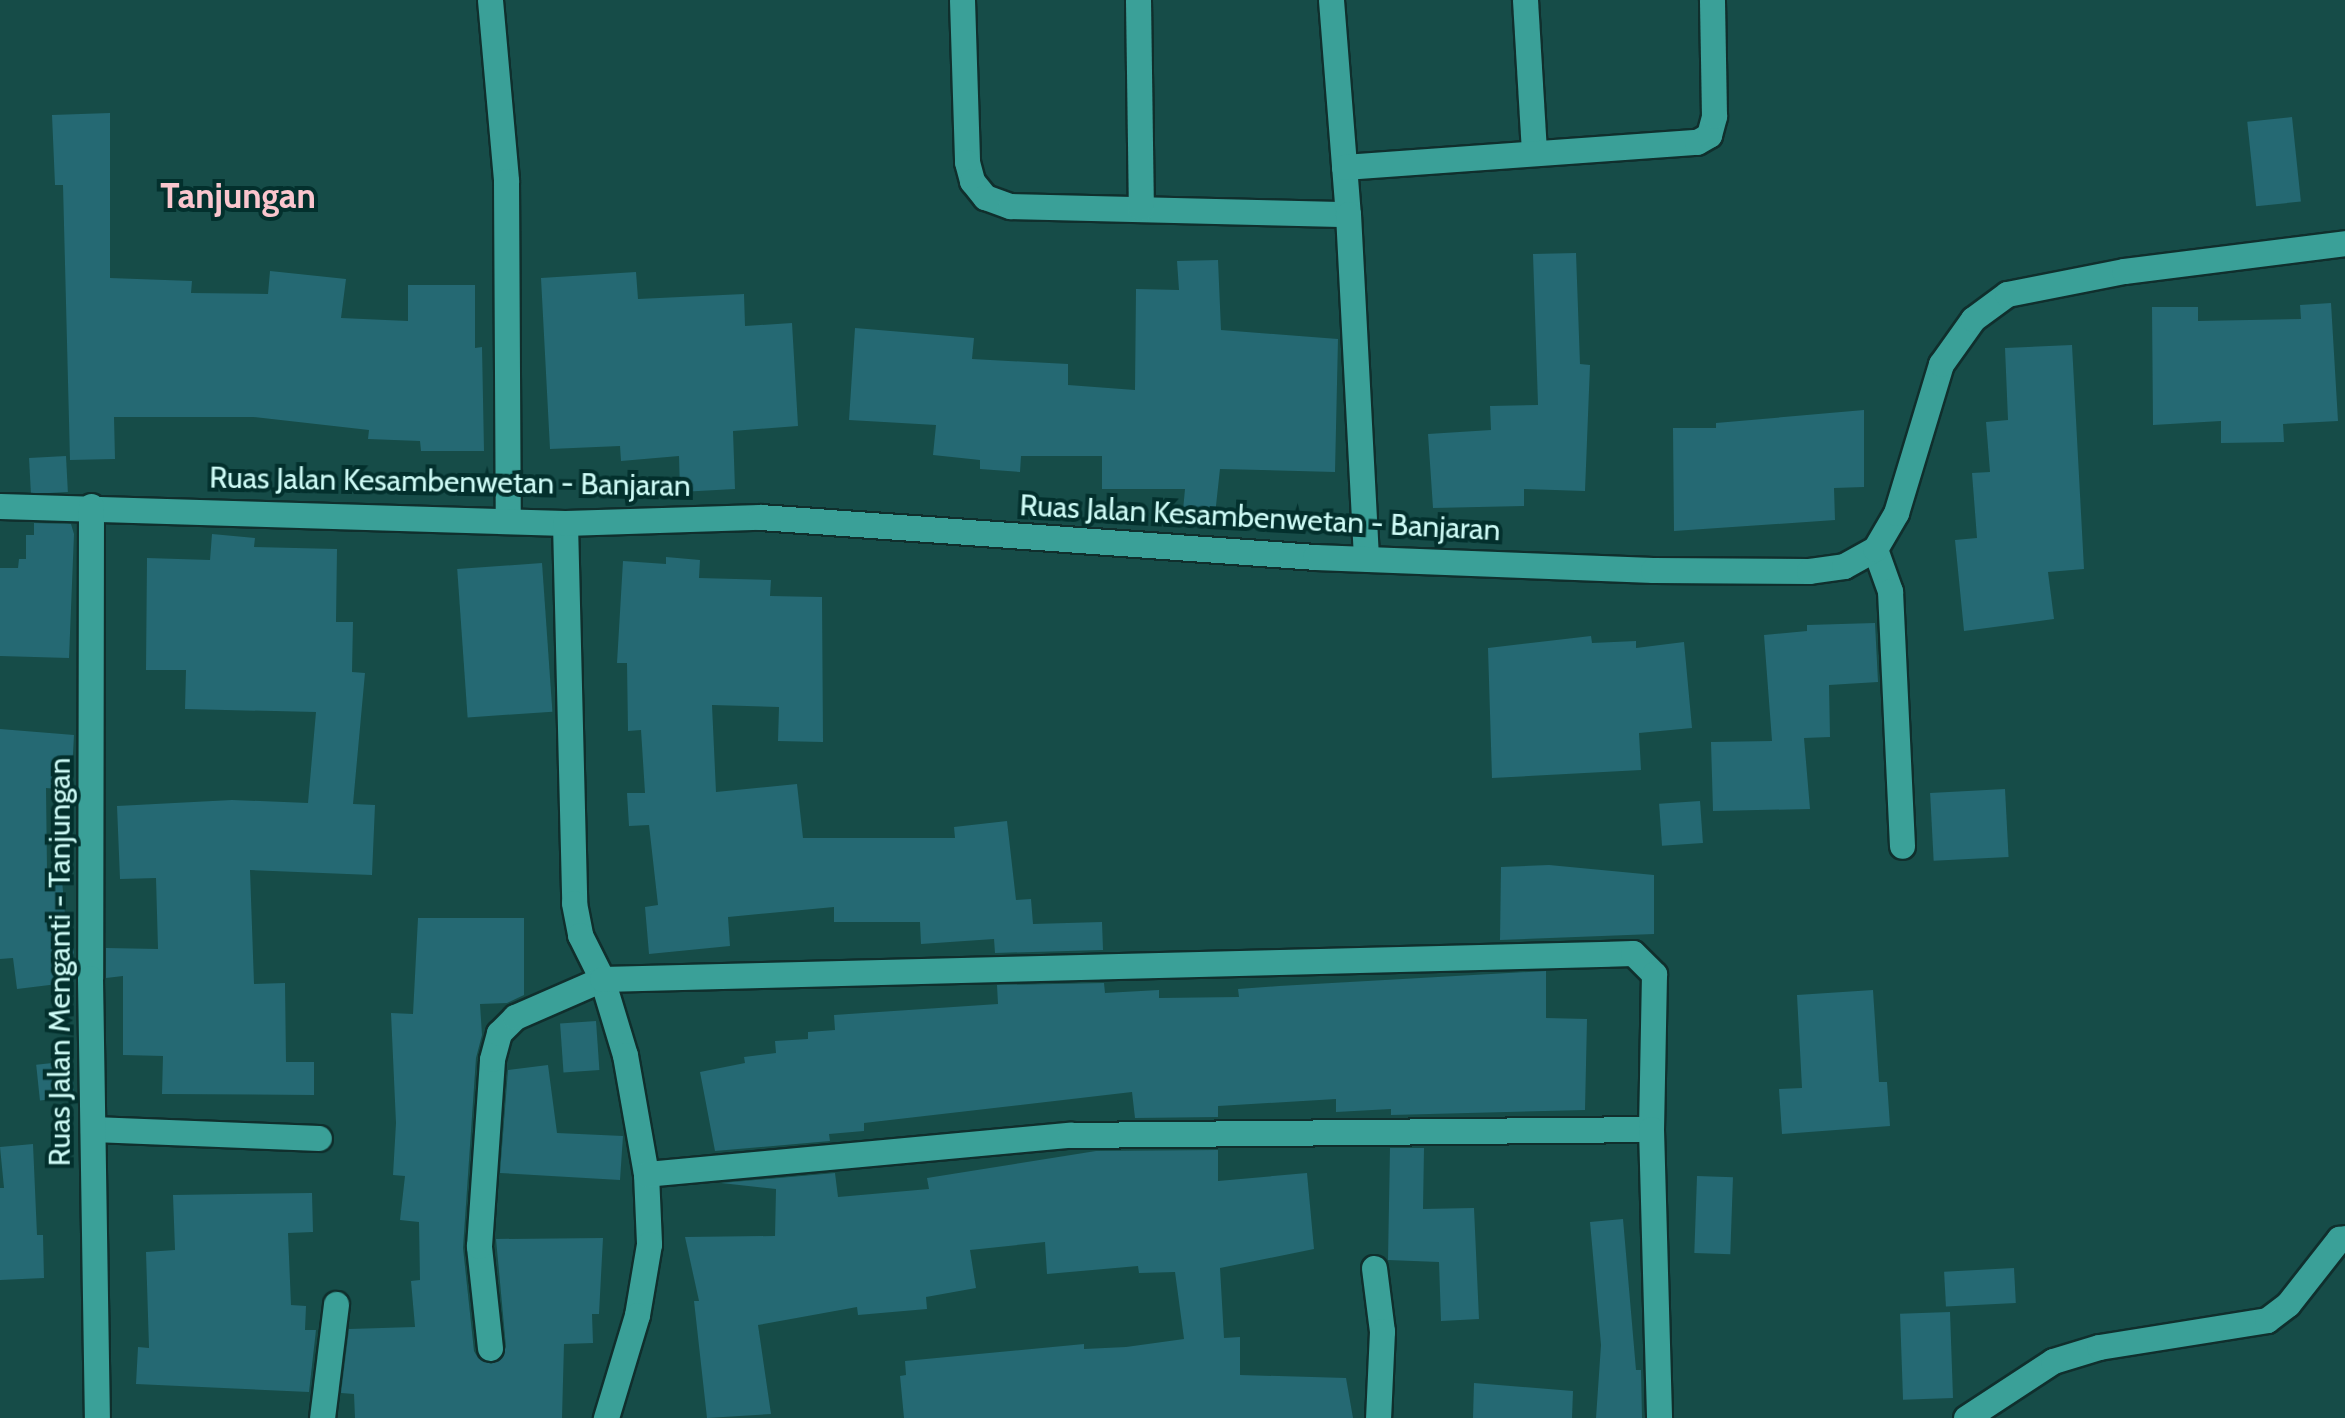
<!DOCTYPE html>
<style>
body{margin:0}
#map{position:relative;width:2345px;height:1418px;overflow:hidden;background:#164c48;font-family:Cabin,sans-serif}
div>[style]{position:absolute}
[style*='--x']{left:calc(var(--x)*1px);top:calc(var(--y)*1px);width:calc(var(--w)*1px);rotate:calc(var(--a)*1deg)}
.building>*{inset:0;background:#256973;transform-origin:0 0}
.roads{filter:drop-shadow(2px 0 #102f2d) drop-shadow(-2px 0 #102f2d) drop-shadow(0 2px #102f2d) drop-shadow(0 -2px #102f2d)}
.street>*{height:25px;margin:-12.5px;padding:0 12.5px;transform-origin:12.5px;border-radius:12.5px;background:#3aa098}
.secondary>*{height:25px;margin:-12.5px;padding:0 12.5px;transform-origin:12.5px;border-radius:12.5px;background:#3aa098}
span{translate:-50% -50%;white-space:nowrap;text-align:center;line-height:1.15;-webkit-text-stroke:8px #03302d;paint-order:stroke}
.street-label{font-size:30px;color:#cefbf6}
.quarter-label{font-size:35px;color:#fac6ce;font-weight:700}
</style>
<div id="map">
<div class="building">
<i style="clip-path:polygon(110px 113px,110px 278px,192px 281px,191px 293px,268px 294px,270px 271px,346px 279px,341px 318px,408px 321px,408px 285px,475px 285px,475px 348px,482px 347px,484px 451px,421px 451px,420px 441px,368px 439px,369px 430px,253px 417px,114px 417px,115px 459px,70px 460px,63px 185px,55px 185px,52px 115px)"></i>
<i style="left:2292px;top:117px;width:85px;height:45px;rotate:84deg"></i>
<i style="clip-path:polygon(1576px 253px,1580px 364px,1590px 365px,1585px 491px,1524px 489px,1524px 506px,1433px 508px,1428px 434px,1491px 430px,1490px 406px,1538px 405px,1533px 254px)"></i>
<i style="clip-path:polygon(1218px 260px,1221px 330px,1338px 339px,1335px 472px,1220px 469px,1214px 524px,1182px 521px,1185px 489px,1102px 489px,1102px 456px,1021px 456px,1020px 472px,980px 469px,980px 460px,933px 455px,936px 425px,849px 420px,855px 328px,974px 338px,972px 359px,1068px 364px,1068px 385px,1135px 390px,1136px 289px,1179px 290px,1177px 261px)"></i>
<i style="clip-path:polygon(636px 272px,638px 299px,744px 294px,745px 326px,792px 323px,798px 426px,733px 431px,735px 489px,680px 492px,679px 456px,621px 461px,620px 446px,550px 449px,541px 278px)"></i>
<i style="clip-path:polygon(2331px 303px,2338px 421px,2283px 424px,2284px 442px,2221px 443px,2221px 421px,2153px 425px,2152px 307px,2198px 307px,2198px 321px,2301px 319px,2300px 305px)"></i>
<i style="clip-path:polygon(2072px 345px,2084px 569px,2048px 572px,2054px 619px,1964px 631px,1955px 540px,1977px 538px,1972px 473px,1990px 472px,1986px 422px,2008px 420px,2005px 348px)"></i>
<i style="clip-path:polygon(1864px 410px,1864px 487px,1834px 488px,1835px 520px,1674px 531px,1673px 428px,1716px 428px,1716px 423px)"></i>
<i style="left:66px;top:456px;width:36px;height:37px;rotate:87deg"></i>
<i style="clip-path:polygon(34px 523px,71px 524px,74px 534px,69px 658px,0 656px,0 568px,18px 568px,19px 559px,26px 559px,26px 535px,34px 535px)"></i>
<i style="clip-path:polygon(212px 534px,255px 538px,254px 547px,337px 549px,336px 622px,353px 622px,352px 672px,365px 673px,353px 804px,375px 805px,372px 875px,250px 870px,254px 984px,285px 983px,286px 1062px,314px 1062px,314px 1095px,162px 1094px,163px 1056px,123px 1055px,123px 976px,106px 978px,106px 948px,158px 949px,156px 878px,120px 879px,117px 806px,232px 800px,308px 803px,316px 712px,185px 709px,186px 670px,146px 670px,147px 558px,210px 560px)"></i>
<i style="clip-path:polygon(666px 557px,700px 560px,699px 578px,771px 580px,770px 596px,822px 597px,823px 742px,778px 741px,779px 707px,712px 705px,716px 792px,797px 784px,803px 838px,955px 838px,954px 827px,1007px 821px,1016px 900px,1031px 899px,1033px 924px,1102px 922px,1103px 950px,995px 953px,994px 939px,921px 944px,920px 922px,834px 922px,834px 907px,728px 917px,730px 946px,649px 954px,645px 907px,658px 905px,649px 825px,629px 826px,627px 793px,645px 793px,641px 730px,628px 731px,627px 663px,617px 663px,623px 561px,666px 564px)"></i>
<i style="left:542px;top:563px;width:149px;height:85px;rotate:86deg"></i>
<i style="clip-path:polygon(1875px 623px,1878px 682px,1829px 685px,1830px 737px,1804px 738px,1810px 809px,1713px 811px,1711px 742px,1772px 741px,1764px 635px,1807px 631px,1807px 625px)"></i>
<i style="clip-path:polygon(1591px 636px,1592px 643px,1636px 641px,1636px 648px,1684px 642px,1692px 728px,1639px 733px,1641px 770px,1492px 778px,1488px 648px)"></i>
<i style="clip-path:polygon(0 729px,74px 735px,71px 790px,46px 788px,47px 870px,61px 869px,68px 948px,74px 948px,74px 982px,17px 989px,13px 958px,0 959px)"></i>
<i style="left:2005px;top:789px;width:68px;height:75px;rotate:87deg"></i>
<i style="left:1700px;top:801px;width:42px;height:41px;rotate:86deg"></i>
<i style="clip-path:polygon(1549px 865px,1654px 875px,1654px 934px,1500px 940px,1501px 867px)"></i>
<i style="clip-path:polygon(418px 918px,524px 918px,524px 995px,507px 1003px,480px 1004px,482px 1035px,476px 1058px,463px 1248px,474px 1351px,478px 1358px,491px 1364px,500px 1360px,506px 1347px,496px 1239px,603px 1238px,599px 1314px,592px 1314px,593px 1343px,564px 1344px,562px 1418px,355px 1418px,354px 1394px,341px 1393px,349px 1329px,415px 1327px,411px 1281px,420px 1280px,419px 1222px,400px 1220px,405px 1176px,393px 1175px,396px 1123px,391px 1013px,413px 1014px)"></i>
<i style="clip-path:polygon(1546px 971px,1546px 1018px,1587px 1019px,1585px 1110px,1391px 1115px,1391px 1109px,1336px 1112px,1336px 1099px,1218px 1106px,1218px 1117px,1135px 1118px,1132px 1092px,864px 1123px,864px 1131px,829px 1134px,830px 1141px,715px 1151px,700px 1072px,745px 1063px,744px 1057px,776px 1053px,775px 1041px,808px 1039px,808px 1032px,835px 1030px,834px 1015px,998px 1004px,997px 985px,1104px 983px,1105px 993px,1159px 990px,1159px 998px,1239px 997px,1238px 989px,1279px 986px)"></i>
<i style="clip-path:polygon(1873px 990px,1879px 1082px,1887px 1082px,1890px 1126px,1782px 1134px,1779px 1089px,1802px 1088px,1797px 995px)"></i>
<i style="left:596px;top:1021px;width:49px;height:36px;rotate:86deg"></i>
<i style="left:71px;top:1061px;width:36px;height:35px;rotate:84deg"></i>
<i style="clip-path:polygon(548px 1065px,557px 1133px,623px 1136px,620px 1180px,500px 1173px,508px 1070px)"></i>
<i style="clip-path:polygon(33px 1144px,37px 1235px,43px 1235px,44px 1278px,0 1280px,0 1188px,4px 1188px,0 1147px)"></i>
<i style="clip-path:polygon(1390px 1148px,1424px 1148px,1423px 1209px,1474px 1208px,1479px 1319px,1441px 1321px,1439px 1262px,1388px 1260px)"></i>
<i style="clip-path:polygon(1218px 1150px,1218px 1181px,1307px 1173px,1314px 1249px,1220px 1268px,1224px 1338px,1240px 1337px,1240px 1375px,1346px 1378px,1353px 1418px,904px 1418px,900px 1376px,906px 1375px,905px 1361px,1084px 1344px,1084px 1349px,1126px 1347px,1184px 1339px,1175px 1272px,1139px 1273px,1138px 1266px,1047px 1274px,1045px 1242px,970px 1250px,976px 1288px,926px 1297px,927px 1309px,858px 1315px,857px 1307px,758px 1325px,771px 1414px,707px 1418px,694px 1301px,699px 1301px,685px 1237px,775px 1236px,776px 1189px,721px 1183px,835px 1173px,838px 1197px,929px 1189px,927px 1178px,1096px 1151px)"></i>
<i style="left:1697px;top:1176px;width:36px;height:77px;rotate:2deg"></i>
<i style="clip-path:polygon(312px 1193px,313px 1232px,288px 1233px,291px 1305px,306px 1306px,305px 1330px,316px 1330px,309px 1392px,136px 1384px,138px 1347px,149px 1348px,146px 1252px,175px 1250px,173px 1195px)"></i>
<i style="clip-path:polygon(1623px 1219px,1636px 1370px,1641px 1370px,1642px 1418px,1596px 1418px,1601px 1345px,1590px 1222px)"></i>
<i style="left:2014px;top:1268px;width:35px;height:70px;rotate:87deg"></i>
<i style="left:1950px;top:1312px;width:86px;height:50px;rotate:88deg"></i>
<i style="clip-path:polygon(1474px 1383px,1573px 1391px,1572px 1418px,1473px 1418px)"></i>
</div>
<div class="roads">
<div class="street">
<i style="--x:490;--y:0;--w:182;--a:84.9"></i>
<i style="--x:506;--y:181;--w:339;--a:89.7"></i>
<i style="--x:962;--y:0;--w:162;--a:88.2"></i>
<i style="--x:967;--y:162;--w:20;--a:75"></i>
<i style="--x:972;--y:181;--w:21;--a:51"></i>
<i style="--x:985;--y:197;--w:27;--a:20"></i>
<i style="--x:1010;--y:206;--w:338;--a:1.4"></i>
<i style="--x:1138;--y:0;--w:208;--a:89.2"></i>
<i style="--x:1331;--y:0;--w:215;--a:85.5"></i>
<i style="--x:1348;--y:214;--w:345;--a:87"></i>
<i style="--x:1525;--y:0;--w:150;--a:86.6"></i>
<i style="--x:1344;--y:167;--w:354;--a:-4.1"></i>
<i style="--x:1697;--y:142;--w:14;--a:-30"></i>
<i style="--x:1709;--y:135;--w:20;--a:-75"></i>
<i style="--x:1714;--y:116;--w:116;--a:-91"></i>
<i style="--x:565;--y:523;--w:380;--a:88.6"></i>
<i style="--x:574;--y:903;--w:33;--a:79"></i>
<i style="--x:580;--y:935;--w:49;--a:63.4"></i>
<i style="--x:602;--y:979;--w:79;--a:73.2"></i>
<i style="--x:625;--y:1055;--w:121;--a:80"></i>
<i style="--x:646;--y:1174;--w:70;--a:87.5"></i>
<i style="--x:649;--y:1244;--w:72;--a:99.6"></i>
<i style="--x:637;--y:1315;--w:108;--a:106.8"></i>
<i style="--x:1875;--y:549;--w:45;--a:70.3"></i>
<i style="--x:1890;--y:591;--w:255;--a:87.3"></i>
<i style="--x:93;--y:1129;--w:226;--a:2.3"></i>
<i style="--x:646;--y:1174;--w:426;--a:-5.3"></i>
<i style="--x:1070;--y:1135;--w:581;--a:-0.59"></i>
<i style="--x:1374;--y:1268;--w:64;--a:82.8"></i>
<i style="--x:1382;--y:1331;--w:87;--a:92.6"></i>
<i style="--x:490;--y:1348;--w:103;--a:-96.2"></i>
<i style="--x:479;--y:1246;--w:187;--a:-86"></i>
<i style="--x:492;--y:1059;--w:27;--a:-75"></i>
<i style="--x:499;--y:1033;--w:23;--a:-45"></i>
<i style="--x:515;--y:1017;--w:95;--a:-23.6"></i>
<i style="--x:602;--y:979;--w:1031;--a:-1.44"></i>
<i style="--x:1633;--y:953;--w:30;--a:45"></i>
<i style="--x:1654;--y:974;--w:155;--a:91.1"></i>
<i style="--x:1651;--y:1129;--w:289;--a:88.4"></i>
<i style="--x:322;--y:1418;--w:115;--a:-83"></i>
<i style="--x:1966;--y:1418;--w:104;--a:-33.2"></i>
<i style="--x:2053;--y:1361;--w:48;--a:-16.9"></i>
<i style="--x:2099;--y:1347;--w:170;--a:-9.1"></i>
<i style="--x:2267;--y:1320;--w:26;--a:-37"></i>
<i style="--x:2288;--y:1304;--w:83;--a:-51.9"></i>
<i style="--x:2339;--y:1239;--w:6;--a:-9"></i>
</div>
<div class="secondary">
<i style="--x:0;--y:506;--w:565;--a:1.72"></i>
<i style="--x:565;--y:523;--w:195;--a:-1.8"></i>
<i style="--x:760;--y:517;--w:556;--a:4.12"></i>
<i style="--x:1315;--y:557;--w:338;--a:2.2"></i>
<i style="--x:1653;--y:570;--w:156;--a:0.4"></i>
<i style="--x:1809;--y:571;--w:35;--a:-8"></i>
<i style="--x:1844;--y:566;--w:35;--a:-29"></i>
<i style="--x:1875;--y:549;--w:42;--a:-59.7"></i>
<i style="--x:1896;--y:513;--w:156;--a:-73.2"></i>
<i style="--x:1941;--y:364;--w:55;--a:-54.6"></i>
<i style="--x:1973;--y:319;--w:42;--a:-36.3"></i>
<i style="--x:2007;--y:294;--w:119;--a:-11.1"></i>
<i style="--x:2124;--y:271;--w:223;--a:-7.2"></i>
<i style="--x:91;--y:506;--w:472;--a:90.1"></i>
<i style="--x:90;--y:978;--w:440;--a:89.1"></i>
</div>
</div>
<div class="street-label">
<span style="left:450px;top:482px;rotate:1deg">Ruas Jalan Kesambenwetan - Banjaran</span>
<span style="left:1260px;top:518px;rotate:3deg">Ruas Jalan Kesambenwetan - Banjaran</span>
<span style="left:60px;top:962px;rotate:-90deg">Ruas Jalan Menganti - Tanjungan</span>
</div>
<div class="quarter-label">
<span style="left:238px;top:196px">Tanjungan</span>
</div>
</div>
